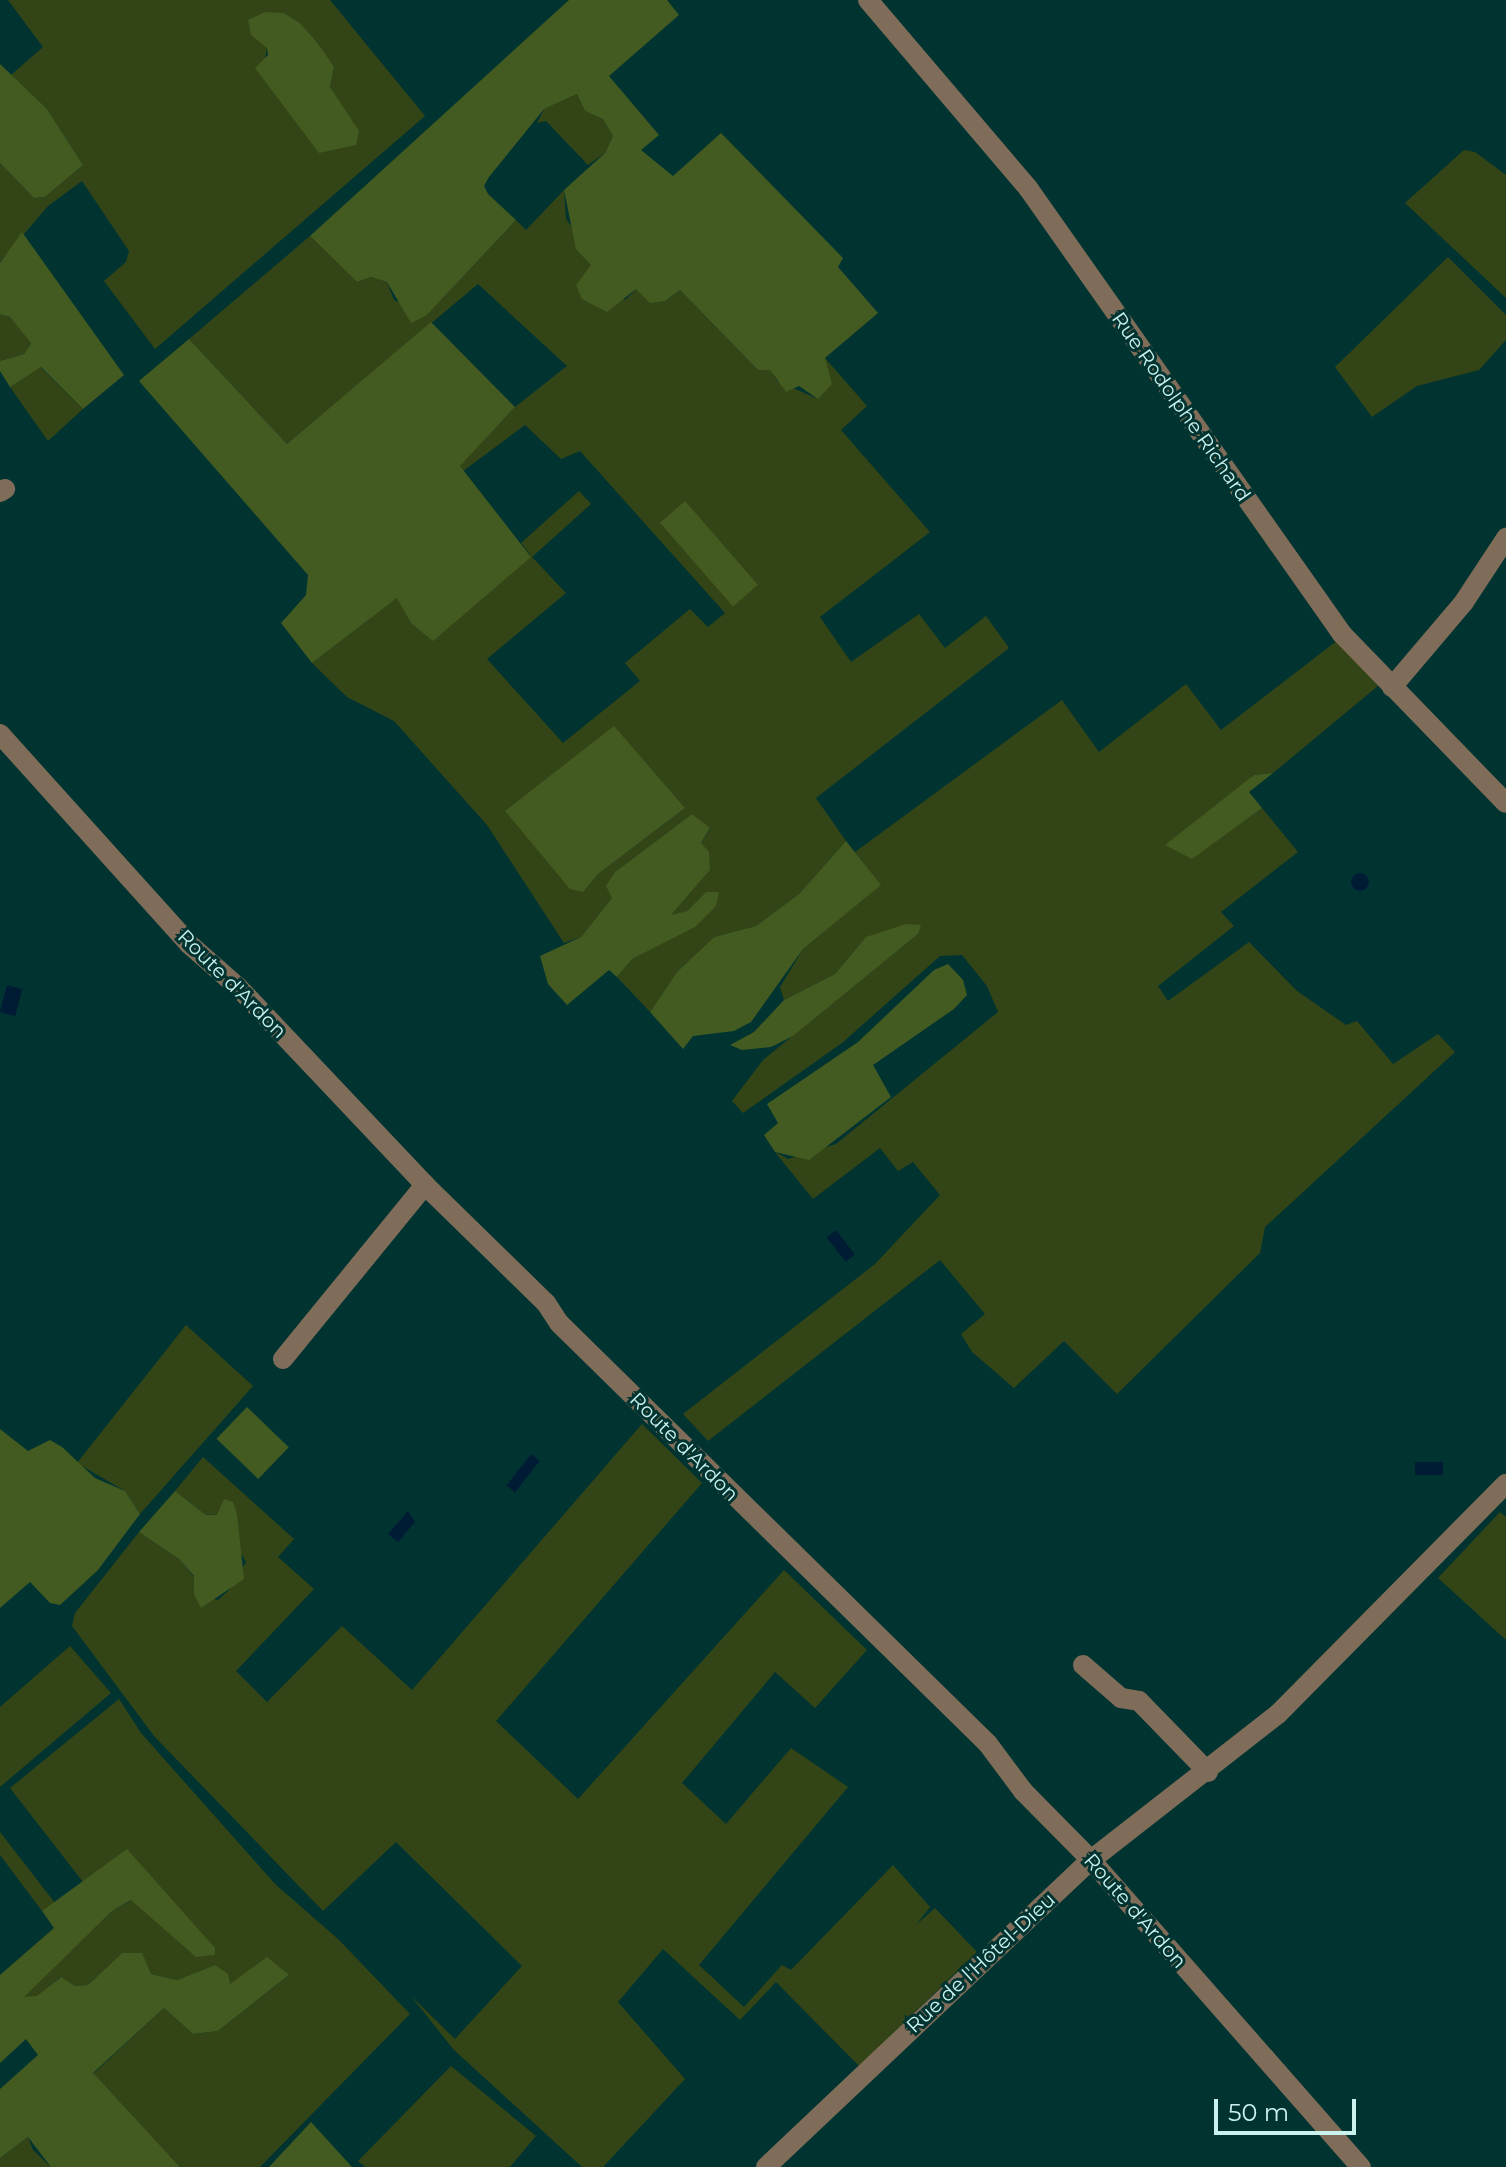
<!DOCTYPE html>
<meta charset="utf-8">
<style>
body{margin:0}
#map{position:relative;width:1506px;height:2167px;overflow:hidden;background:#013431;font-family:Montserrat,sans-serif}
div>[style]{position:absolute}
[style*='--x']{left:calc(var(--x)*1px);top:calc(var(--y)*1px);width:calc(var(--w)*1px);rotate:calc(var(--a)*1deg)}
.green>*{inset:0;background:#334516}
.forest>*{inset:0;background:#435b20;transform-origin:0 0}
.water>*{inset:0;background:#001c35;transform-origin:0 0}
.round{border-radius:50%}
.minor>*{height:20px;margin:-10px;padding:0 10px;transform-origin:10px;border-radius:10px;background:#806d59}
span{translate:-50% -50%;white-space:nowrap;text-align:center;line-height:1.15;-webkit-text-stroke:6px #013431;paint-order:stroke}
.street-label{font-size:20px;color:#c9f1ed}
.scale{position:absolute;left:1214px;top:2099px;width:142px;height:36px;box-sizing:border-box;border:4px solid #c9f1ed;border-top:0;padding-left:10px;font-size:24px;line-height:28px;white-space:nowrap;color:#c9f1ed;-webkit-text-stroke:6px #013431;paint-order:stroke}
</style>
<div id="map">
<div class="green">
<i style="clip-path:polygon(evenodd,8px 0,330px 0,425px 116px,155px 349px,104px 281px,126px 262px,129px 251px,82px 181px,48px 206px,0 262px,0 163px,34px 198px,45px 197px,83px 165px,47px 109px,11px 75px,43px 47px,8px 0,284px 13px,300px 23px,334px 67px,330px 87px,347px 114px,273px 90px,262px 77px,267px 48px,284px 13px)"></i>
<i style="clip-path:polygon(577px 94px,585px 111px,603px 119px,613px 136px,605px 153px,588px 165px,546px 121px,537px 123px,544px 109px)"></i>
<i style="clip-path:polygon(1464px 150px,1475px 152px,1506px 175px,1506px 298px,1405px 203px)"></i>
<i style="clip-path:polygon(evenodd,564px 190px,566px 219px,625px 300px,636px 289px,665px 301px,680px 290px,758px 370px,770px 369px,777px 381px,818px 399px,825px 358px,867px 406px,841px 430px,930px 532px,820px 617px,851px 662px,919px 614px,945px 648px,986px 616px,1009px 648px,816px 798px,846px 841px,799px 894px,756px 926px,714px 937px,677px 972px,650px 1012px,617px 977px,632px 959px,664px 942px,706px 892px,687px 911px,670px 916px,710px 870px,701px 843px,710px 829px,692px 814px,615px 872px,612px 898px,581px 937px,564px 943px,487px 825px,394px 721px,347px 697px,312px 663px,398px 597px,411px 623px,531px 556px,521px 543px,579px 491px,591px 504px,532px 557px,566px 593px,487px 659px,563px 743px,640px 681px,625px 663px,690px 609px,708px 627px,725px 613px,580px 451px,561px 459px,525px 425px,463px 471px,459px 466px,515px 407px,567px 366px,478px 284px,287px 444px,189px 339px,310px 236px,357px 282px,371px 277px,387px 282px,394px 300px,427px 315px,516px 220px,526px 230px,564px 190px,614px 727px,685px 808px,598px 874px,583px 892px,614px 727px)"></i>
<i style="clip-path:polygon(1448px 257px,1506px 315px,1506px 340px,1479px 370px,1417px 386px,1372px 417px,1335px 367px)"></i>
<i style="clip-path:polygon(0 314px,10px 317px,31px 342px,24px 354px,0 361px)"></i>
<i style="clip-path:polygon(40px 367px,83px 409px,48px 441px,10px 387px)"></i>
<i style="clip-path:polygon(1338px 640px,1378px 686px,1273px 773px,1253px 775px,1192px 858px,1262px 808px,1298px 852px,1221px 912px,1234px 926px,1158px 986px,1168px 1001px,1249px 942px,1297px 991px,1346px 1025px,1357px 1021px,1393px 1064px,1438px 1034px,1455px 1052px,1265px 1227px,1260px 1253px,1117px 1394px,1064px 1341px,1014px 1388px,972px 1352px,961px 1334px,985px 1314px,940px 1260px,708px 1441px,683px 1414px,875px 1264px,940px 1195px,913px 1162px,898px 1171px,880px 1148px,813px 1199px,775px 1152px,788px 1159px,836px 1144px,998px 1012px,987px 986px,962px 955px,940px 956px,842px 1043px,743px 1113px,732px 1101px,763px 1060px,918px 934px,866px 937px,835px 974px,784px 1000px,780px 987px,803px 949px,880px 885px,855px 852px,1062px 700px,1099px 752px,1186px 684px,1221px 730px)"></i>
<i style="clip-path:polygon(186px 1325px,253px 1386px,140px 1514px,125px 1491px,77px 1463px)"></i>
<i style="clip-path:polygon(642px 1424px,702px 1483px,496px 1721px,578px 1799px,784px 1570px,867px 1650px,815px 1708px,775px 1672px,682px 1783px,726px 1824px,791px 1748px,848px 1787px,699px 1965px,744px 2007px,782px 1965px,791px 1970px,893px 1865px,930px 1907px,916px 1925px,935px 1908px,977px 1952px,859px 2066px,776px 1982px,740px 2020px,663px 1949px,618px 2002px,685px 2079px,603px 2167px,582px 2167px,454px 2050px,411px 1996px,455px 2039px,522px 1966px,396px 1842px,323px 1911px,154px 1736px,72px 1626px,75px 1613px,139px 1532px,179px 1559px,194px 1577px,194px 1594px,218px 1600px,229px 1590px,246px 1562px,237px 1547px,237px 1514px,206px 1515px,175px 1491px,203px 1457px,294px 1539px,278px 1557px,314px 1589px,236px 1671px,267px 1702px,342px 1626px,412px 1690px)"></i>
<i style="clip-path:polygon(1500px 1512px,1506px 1517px,1506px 1640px,1438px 1578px)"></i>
<i style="clip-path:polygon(70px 1646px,111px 1693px,0 1787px,0 1707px)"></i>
<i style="clip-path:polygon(119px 1699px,141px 1733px,275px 1884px,338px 1939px,410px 2014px,260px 2167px,180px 2167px,93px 2074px,164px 2008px,193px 2034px,218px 2031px,288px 1976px,230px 1984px,215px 1965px,177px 1980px,151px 1974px,122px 1953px,88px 1985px,75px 1986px,60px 1977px,37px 1997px,23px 1997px,112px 1911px,132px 1900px,215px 1954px,127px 1850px,83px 1882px,10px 1788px)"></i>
<i style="clip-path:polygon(0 1832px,55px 1903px,42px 1911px,0 1855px)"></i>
<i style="clip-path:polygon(451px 2066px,536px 2136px,510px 2167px,365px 2167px,358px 2161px)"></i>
<i style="clip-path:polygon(28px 2137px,33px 2150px,51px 2167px,0 2167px,0 2158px)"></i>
</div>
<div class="forest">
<i style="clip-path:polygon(569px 0,667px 0,679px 15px,609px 76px,659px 135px,641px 150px,673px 176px,721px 133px,843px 258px,838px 267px,878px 313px,825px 358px,832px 384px,818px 399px,799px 386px,786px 392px,770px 370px,758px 370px,680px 290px,665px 301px,650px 303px,636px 289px,607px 312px,582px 299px,576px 285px,591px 265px,576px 249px,564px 190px,605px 153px,613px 136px,603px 119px,585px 111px,577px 94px,544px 109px,489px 177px,484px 186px,488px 194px,516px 220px,427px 315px,411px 323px,387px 282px,371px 277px,357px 282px,310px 236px)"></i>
<i style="clip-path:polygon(265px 12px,284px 13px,300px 23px,319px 45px,334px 67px,330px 87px,359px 131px,356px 145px,319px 153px,255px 68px,268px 55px,267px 48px,251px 35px,248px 20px)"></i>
<i style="clip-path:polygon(0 64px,47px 109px,83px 165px,45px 197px,34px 198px,0 163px)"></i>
<i style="clip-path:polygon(22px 232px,124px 375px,83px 409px,41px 367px,10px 387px,0 371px,0 361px,24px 354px,31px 343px,10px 317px,0 314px,0 263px)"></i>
<i style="clip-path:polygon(431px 322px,515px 407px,460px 466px,531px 557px,433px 641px,411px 623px,397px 598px,312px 663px,281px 623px,306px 595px,308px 575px,139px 381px,189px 339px,287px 444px)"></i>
<i style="left:685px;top:501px;width:111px;height:33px;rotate:49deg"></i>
<i style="clip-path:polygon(614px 726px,685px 808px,598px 874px,583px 892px,570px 889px,505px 811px)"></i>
<i style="clip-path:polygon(1273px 773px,1249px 792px,1262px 808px,1192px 859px,1165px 845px,1254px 775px)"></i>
<i style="clip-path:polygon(692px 814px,710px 828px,701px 843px,709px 852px,710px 870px,671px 915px,687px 911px,706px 892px,719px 892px,716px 906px,695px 927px,632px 959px,617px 977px,609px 970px,567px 1005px,548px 984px,540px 956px,581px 937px,612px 898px,606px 886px,615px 872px)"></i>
<i style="clip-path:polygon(846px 841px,881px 885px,803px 949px,751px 1022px,734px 1031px,693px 1036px,683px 1049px,650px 1012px,677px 972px,714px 937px,756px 926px,799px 894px)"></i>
<i style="clip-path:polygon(906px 924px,921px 925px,918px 934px,793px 1036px,771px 1047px,742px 1050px,730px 1045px,754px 1032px,784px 1000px,835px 974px,866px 937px)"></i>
<i style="clip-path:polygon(948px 964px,963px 980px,967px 995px,954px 1009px,873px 1065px,891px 1097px,809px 1160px,775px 1152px,764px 1135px,778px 1123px,767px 1104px,858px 1042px,934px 970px)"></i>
<i style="left:247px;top:1407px;width:58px;height:44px;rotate:44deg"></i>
<i style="clip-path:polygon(0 1429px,28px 1451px,50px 1440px,62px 1447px,95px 1478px,125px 1491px,140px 1514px,98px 1570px,60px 1605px,50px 1603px,30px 1582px,0 1608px)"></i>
<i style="clip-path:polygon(175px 1491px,206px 1515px,217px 1515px,224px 1499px,233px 1502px,237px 1514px,244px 1579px,201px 1608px,194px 1594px,194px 1576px,179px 1559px,139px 1532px)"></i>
<i style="clip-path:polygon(127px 1849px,215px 1948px,215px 1955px,196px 1957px,131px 1900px,112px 1911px,24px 1997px,37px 1996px,61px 1977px,75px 1986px,88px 1985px,122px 1953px,142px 1953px,151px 1974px,177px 1980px,215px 1965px,228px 1974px,230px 1984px,267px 1957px,289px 1975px,218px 2031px,193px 2034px,164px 2008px,93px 2073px,180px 2167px,51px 2167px,28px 2137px,0 2158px,0 2089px,38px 2055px,26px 2039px,0 2063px,0 1975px,54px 1928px,42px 1911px)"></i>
<i style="clip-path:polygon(311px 2122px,352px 2167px,269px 2167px)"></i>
</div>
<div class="water">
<i class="round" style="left:1351px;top:873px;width:18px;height:18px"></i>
<i style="left:7px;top:985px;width:16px;height:28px;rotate:15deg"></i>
<i style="left:836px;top:1230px;width:31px;height:12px;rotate:52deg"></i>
<i style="left:531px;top:1454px;width:11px;height:40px;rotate:38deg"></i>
<i style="left:1443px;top:1462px;width:13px;height:28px;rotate:90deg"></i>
<i style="clip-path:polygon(408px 1511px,415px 1522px,398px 1542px,388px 1534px)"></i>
</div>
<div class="minor">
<i style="--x:868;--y:0;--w:247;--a:49.6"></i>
<i style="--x:1028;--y:188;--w:545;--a:54.85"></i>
<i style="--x:1342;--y:634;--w:235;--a:45.9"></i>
<i style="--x:0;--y:492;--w:6;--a:-31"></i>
<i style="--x:1392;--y:687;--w:111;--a:-49.7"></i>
<i style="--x:1464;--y:602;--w:77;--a:-56.7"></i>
<i style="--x:0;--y:734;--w:283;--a:48"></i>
<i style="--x:189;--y:944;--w:65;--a:41.3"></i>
<i style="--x:238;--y:987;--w:272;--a:46.6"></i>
<i style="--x:425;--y:1185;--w:169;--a:44.3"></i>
<i style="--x:546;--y:1303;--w:24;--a:57"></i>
<i style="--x:559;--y:1323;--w:601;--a:44.46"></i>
<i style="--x:988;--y:1744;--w:59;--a:53.3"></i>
<i style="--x:1023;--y:1791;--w:97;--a:45.4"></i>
<i style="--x:1091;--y:1860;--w:409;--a:48.7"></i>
<i style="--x:283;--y:1359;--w:225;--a:-50.8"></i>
<i style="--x:1083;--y:1665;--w:50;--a:41"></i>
<i style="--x:1121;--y:1698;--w:18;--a:9"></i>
<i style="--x:1139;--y:1701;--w:99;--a:45.8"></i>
<i style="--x:766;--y:2167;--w:447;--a:-43.4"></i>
<i style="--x:1091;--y:1860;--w:237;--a:-38"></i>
<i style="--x:1278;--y:1714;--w:324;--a:-45.3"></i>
</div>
<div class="street-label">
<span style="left:1181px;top:407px;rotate:55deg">Rue Rodolphe Richard</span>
<span style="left:232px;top:984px;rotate:45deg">Route d'Ardon</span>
<span style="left:684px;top:1447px;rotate:45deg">Route d'Ardon</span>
<span style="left:1135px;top:1911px;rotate:49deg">Route d'Ardon</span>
<span style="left:981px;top:1963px;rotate:-43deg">Rue de l'Hôtel-Dieu</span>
</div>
<div class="scale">50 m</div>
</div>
